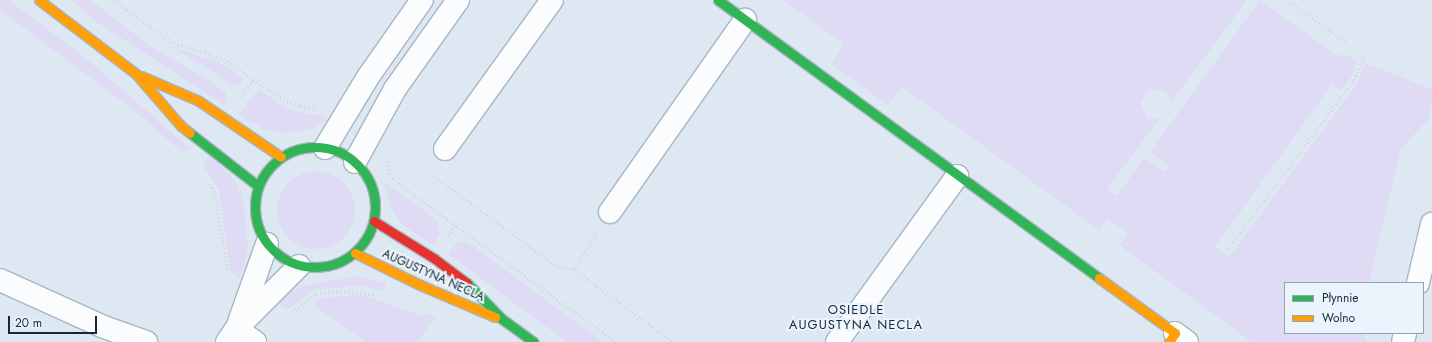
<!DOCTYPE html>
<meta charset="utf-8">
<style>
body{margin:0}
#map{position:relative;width:1432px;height:342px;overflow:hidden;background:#dde8f2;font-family:Jost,sans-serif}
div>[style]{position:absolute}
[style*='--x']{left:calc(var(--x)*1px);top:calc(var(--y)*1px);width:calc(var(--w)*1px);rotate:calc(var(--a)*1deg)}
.green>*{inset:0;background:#dfdbf4}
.round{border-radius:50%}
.path>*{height:2.5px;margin-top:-1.25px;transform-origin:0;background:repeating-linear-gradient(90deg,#d2d6d9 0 1px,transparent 0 4px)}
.roads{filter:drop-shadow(1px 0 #a8b5c2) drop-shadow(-1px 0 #a8b5c2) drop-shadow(0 1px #a8b5c2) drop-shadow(0 -1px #a8b5c2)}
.street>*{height:22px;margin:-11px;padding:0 11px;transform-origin:11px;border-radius:11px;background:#fafcfd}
.fast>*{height:9px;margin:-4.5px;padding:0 4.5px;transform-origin:4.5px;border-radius:4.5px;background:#30b455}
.fast>.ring{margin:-4.5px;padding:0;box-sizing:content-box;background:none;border:9px solid #30b455;border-radius:50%}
.slow>*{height:9px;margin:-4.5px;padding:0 4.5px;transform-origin:4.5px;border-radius:4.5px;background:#ff9f0a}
.jam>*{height:9px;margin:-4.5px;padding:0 4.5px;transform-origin:4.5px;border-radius:4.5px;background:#e5322d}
span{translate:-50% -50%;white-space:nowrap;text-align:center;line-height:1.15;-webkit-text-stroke:4px #ebf4fd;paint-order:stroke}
.street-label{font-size:12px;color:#152838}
.neighbourhood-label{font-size:13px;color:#152838;letter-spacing:1px}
.legend{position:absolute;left:1284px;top:282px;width:140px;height:52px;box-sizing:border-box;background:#ebf4fd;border:1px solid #95a2ae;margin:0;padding:5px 7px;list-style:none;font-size:12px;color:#152838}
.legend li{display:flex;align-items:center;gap:8px;height:20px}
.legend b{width:20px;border:1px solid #95a2ae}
.scale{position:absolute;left:8px;top:316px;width:89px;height:18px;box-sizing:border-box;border:2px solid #152838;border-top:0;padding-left:5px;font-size:12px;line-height:14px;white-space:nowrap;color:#152838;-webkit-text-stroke:3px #ebf4fd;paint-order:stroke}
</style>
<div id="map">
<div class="green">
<i style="clip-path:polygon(0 0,9px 0,83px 56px,191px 149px,183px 151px,177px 148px,140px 115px,0 10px)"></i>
<i style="clip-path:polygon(72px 0,90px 0,153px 48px,210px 81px,225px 92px,227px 99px,224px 105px,92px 19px)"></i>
<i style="clip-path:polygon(783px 0,1247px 0,1171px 102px,1166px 91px,1150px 89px,1140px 102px,1147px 117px,1159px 119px,1107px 189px,1117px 196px,1144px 158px,1165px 172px,1169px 166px,1150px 152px,1260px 0,1339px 57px,1340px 54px,1358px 60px,1351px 77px,1341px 90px,1332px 84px,1215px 247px,1229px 257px,1358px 82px,1365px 63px,1432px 89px,1432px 103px,1428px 120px,1401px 148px,1369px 283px,1285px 283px,1285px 333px,1363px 333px,1367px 342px,1252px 342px,1119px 245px,1128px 234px,1108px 218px,1099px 230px,902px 87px,888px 105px,831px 64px,844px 44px)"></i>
<i style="clip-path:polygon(171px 47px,219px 62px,241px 77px,242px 82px,238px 85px,231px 85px,204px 66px)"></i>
<i style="clip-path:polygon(259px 90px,289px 110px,327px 117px,315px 127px,302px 131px,281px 133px,264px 129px,238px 115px)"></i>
<i style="clip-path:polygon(209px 155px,229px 173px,237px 184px,243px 200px,248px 249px,244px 266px,239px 278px,230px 271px,219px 191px,203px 165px)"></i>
<i class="round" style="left:277px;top:171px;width:78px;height:78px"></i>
<i style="clip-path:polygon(384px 182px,437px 220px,440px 233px,434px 245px,402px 225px,390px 205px)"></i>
<i style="clip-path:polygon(462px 241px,470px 244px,603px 342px,567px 342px,448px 254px,456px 244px)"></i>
<i style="clip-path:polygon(357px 276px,387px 283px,384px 289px,380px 290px,361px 286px,315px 289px,291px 308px,286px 308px,278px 304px,289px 293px,304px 286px)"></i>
<i style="clip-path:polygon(355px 295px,368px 297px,422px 316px,428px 313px,435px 318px,417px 342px,366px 342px,317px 308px,315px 304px,316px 300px,320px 298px)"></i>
</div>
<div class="path">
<i style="--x:114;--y:0;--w:46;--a:37.1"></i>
<i style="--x:151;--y:28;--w:27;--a:33"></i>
<i style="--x:174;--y:43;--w:52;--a:17.7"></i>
<i style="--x:224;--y:59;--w:68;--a:34.2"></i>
<i style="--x:280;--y:97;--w:22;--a:24"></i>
<i style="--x:300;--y:106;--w:17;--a:10"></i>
<i style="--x:1286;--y:0;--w:75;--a:34.7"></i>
<i style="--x:240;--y:97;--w:23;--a:-52"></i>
<i style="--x:387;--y:161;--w:14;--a:78"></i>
<i style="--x:390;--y:175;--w:8;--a:50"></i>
<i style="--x:395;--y:181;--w:273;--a:36.1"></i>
<i style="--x:437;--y:174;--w:4;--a:124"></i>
<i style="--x:435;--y:177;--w:152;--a:36.2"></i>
<i style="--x:558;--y:267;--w:16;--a:7"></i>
<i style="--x:574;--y:269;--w:123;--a:36.4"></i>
<i style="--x:210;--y:184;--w:10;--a:61"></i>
<i style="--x:215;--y:193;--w:79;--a:80.5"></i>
<i style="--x:448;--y:236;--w:14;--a:-60"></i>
<i style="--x:1228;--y:249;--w:211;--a:-53.3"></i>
<i style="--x:1354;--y:80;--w:31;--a:-68"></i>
<i style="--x:574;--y:269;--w:41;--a:-57.8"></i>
<i style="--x:292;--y:312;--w:31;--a:-38"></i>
<i style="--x:316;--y:293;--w:24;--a:-5"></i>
<i style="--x:340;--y:291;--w:36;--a:6"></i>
</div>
<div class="roads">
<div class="street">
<i style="--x:325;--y:148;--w:83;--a:-58.8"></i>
<i style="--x:368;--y:77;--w:94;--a:-55"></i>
<i style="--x:445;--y:149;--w:183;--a:-54.3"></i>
<i style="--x:355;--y:162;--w:83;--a:-61.3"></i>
<i style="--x:395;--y:89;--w:109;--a:-54.7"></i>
<i style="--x:610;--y:212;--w:235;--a:-54.9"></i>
<i style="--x:0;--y:280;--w:114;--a:24.3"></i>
<i style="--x:104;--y:327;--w:45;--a:19.7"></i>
<i style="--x:1418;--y:283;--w:61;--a:-76.7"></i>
<i style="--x:239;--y:322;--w:83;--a:-70.3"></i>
<i style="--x:236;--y:329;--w:23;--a:34"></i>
<i style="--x:1175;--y:333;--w:15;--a:37"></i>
<i style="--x:227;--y:342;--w:16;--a:-55"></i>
<i style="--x:236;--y:329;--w:89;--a:-45"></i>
<i style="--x:837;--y:342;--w:205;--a:-54.1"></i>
<i style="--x:1403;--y:342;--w:9;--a:-77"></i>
</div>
<div class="fast">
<i style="--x:718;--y:0;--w:472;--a:36.1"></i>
<i style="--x:190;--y:133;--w:86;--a:37.9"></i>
<i class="ring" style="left:255px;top:147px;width:111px;height:111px"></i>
<i style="--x:467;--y:283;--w:50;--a:45.8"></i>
<i style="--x:502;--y:319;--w:39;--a:36"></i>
</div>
<div class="slow">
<i style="--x:39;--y:0;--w:122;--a:37.3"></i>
<i style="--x:136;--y:74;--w:69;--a:49.1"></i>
<i style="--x:181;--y:126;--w:11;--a:38"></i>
<i style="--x:141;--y:76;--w:63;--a:23.3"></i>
<i style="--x:199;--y:101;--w:99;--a:34.3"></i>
<i style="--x:355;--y:253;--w:70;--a:26.2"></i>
<i style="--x:418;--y:284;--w:84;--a:23.2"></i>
<i style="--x:1099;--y:278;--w:94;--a:35.9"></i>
<i style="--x:1175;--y:333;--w:11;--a:124"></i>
</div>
<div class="jam">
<i style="--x:374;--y:221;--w:72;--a:31.9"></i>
<i style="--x:435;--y:259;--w:40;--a:37"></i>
</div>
</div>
<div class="street-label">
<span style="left:433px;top:276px;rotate:24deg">AUGUSTYNA NECLA</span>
</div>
<div class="neighbourhood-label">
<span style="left:856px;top:318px">OSIEDLE<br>AUGUSTYNA NECLA</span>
</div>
<ul class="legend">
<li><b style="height:5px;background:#30b455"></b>Płynnie</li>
<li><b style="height:5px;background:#ff9f0a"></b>Wolno</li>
</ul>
<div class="scale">20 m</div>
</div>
